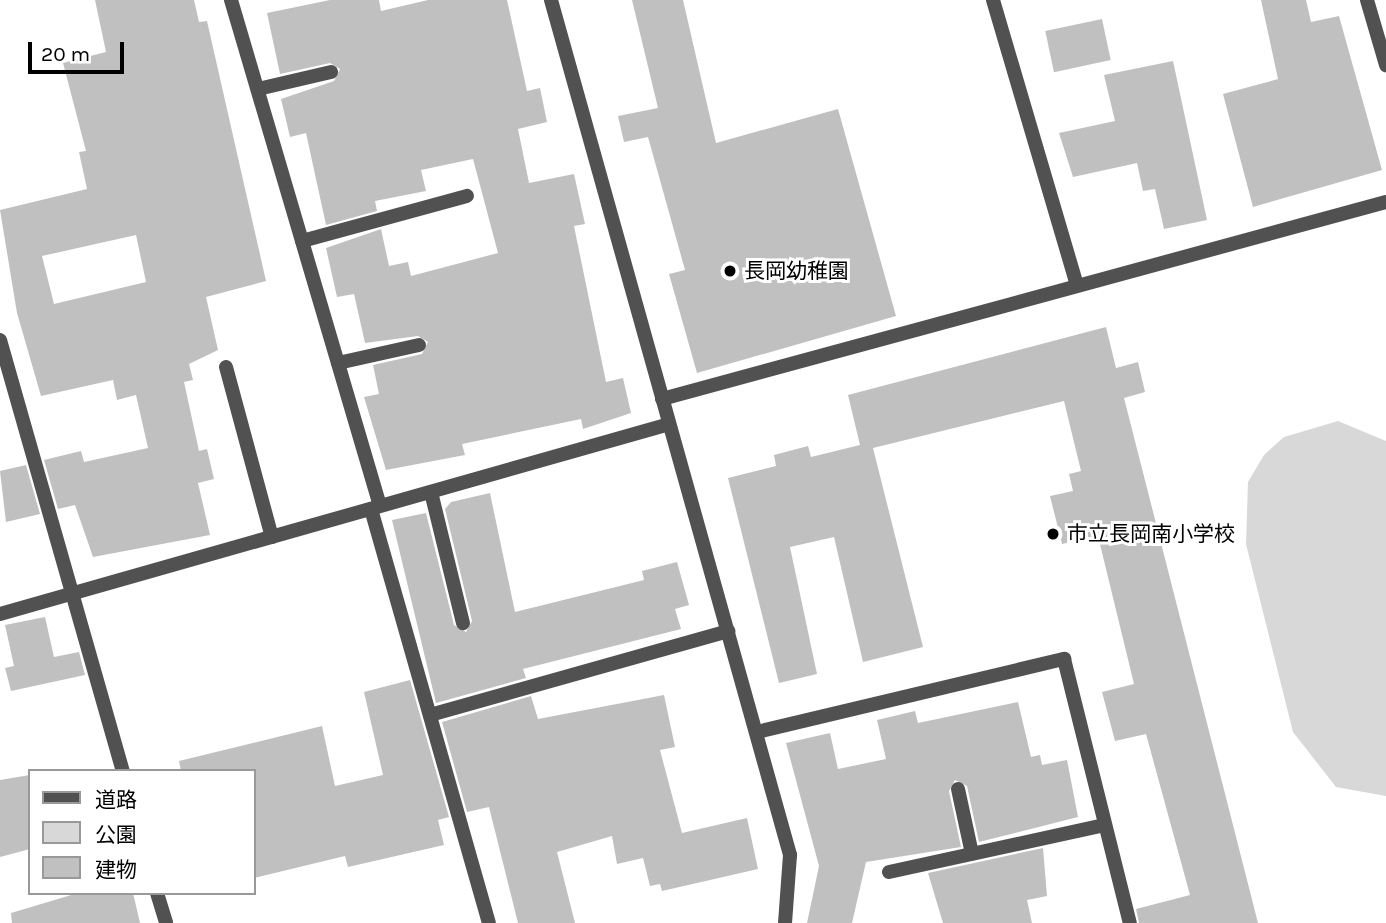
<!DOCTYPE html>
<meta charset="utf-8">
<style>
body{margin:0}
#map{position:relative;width:1386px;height:923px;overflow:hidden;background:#fff;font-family:Karla,"Noto Sans JP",sans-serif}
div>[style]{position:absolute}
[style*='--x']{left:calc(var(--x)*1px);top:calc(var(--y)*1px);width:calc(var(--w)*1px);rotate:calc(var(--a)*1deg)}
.green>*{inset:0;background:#d8d8d8}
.building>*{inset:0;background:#c0c0c0;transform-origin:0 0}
.lane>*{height:14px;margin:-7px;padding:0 7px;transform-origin:7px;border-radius:7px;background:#515151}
.street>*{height:14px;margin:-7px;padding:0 7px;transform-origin:7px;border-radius:7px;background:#515151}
.dots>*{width:19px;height:19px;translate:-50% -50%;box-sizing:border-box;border:4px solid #fff;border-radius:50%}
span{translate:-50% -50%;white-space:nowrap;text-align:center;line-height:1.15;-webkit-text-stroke:6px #fff;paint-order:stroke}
.poi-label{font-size:21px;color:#000}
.left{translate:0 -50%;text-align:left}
.legend{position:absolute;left:28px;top:769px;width:228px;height:126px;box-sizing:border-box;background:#fff;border:2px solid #999;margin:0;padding:9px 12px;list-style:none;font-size:21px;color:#000}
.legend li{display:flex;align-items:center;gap:14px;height:35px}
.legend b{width:35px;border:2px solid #999}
.scale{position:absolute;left:28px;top:42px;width:96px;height:32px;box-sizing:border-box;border:4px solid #000;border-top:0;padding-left:9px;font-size:21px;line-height:24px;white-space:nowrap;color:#000;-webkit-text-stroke:5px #fff;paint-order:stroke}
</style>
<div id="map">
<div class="green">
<i style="clip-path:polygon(1338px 421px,1386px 441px,1386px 796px,1336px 787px,1293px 732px,1246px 544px,1248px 482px,1264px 455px,1284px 437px)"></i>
</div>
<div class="building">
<i style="clip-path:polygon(evenodd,95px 0,194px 0,199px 22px,207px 21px,266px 281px,206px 297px,218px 350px,189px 364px,193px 380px,184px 382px,199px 451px,207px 449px,214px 479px,198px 483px,210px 535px,93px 557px,75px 505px,58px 509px,44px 460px,81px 451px,84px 462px,148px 448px,136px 395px,117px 400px,113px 380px,41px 396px,17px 313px,0 210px,87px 189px,79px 152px,86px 151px,63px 63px,106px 52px,95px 0,136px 235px,146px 282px,54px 304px,42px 256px,136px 235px)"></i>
<i style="clip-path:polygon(330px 0,379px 0,381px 11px,428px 0,507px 0,527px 91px,540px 88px,547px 122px,518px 129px,529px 183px,574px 174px,585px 224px,574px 226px,606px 382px,623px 378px,631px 413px,583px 429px,581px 419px,462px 444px,465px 455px,386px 470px,364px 397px,379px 394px,373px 365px,422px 354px,428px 342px,418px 336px,365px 343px,354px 294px,337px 297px,326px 248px,381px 229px,389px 266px,408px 262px,411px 276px,498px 253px,473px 159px,421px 170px,426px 191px,375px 201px,377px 211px,326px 225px,306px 133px,290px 137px,281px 99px,334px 81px,340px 69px,330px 63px,280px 74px,267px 13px)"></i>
<i style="clip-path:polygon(632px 0,683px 0,716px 143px,838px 109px,896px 316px,697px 373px,669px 274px,685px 270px,648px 137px,624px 142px,618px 116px,658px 108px)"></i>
<i style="clip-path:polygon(1261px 0,1306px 0,1311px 22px,1339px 16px,1382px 170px,1253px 207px,1223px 94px,1278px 79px)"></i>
<i style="left:1102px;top:19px;width:42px;height:58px;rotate:78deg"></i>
<i style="clip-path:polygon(1173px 61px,1207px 220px,1164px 229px,1155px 189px,1143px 191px,1137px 163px,1073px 177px,1059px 133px,1115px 121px,1104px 75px)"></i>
<i style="clip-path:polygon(1106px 327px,1116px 368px,1138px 362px,1145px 392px,1124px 398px,1258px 923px,1139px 923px,1136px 909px,1190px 895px,1146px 734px,1115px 741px,1102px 692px,1134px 684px,1098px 536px,1062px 544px,1050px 496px,1073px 491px,1069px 474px,1081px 471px,1064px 401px,873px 448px,923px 647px,863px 662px,834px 537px,790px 547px,817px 674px,779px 683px,728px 478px,776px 466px,774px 455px,808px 446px,811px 457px,860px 445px,848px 395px)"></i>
<i style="clip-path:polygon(26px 465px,40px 514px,6px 522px,0 471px)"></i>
<i style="clip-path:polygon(490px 493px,515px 612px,644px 580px,642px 571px,677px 562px,689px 605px,675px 609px,681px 629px,523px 669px,526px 678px,436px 703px,392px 520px,426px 513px,454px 625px,466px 632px,472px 621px,445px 509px,451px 502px)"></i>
<i style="clip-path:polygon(45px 617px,54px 657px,79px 652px,85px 675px,11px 691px,5px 668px,14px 666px,5px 625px)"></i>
<i style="clip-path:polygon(410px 680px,449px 817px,438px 820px,444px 845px,348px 867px,345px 856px,254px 878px,254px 771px,181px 771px,179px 761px,322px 726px,335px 786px,383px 775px,364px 692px)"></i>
<i style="clip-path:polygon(664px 695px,675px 747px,660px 750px,682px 833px,747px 818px,758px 869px,662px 891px,660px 884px,650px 886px,643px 858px,617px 864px,612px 836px,557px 852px,575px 923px,518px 923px,489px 807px,467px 812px,442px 722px,531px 696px,538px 719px)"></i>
<i style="clip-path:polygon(1018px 702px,1031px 757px,1040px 755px,1042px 765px,1067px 760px,1078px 817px,979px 842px,967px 786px,955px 780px,949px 791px,961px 847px,866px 862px,852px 923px,807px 923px,819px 866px,786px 743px,830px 733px,838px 769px,886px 759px,877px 720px,915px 711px,918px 723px)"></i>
<i style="clip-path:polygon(30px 775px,30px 849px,0 857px,0 780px)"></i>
<i style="clip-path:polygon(1043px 848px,1047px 896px,1027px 900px,1032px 923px,943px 923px,928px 873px)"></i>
<i style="clip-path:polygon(78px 893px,133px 893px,140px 923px,12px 923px,11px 913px)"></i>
</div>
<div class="lane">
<i style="--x:258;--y:89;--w:75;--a:-13.1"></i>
<i style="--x:302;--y:241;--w:171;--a:-15.3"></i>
<i style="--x:338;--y:363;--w:83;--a:-12.5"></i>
<i style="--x:226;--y:367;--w:176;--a:74.9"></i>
<i style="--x:431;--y:492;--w:135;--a:76.3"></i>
<i style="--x:958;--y:789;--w:66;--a:77.8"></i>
<i style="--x:889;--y:872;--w:220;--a:-12.3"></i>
</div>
<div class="street">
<i style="--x:231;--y:0;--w:527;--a:73.59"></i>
<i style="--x:551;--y:0;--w:888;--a:74.38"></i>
<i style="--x:790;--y:855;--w:68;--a:94.2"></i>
<i style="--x:993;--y:0;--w:297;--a:73.6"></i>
<i style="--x:1367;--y:0;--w:68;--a:73.7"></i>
<i style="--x:0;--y:340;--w:448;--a:74.1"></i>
<i style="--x:662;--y:399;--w:750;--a:-15.22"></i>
<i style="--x:371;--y:509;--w:430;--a:74.1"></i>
<i style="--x:0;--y:614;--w:695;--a:-15.85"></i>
<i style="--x:430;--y:715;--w:310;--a:-15.7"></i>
<i style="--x:757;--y:732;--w:316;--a:-13.4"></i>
<i style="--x:1064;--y:659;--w:272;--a:76"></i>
<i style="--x:157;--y:893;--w:31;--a:73"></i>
</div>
<div class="dots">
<i style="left:730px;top:271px;background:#000"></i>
<i style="left:1053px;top:534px;background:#000"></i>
</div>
<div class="poi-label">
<span class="left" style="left:744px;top:271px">長岡幼稚園</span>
<span class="left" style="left:1067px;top:534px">市立長岡南小学校</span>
</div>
<ul class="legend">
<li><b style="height:9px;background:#515151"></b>道路</li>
<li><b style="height:19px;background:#d8d8d8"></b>公園</li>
<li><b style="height:19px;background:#c0c0c0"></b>建物</li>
</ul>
<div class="scale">20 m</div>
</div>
